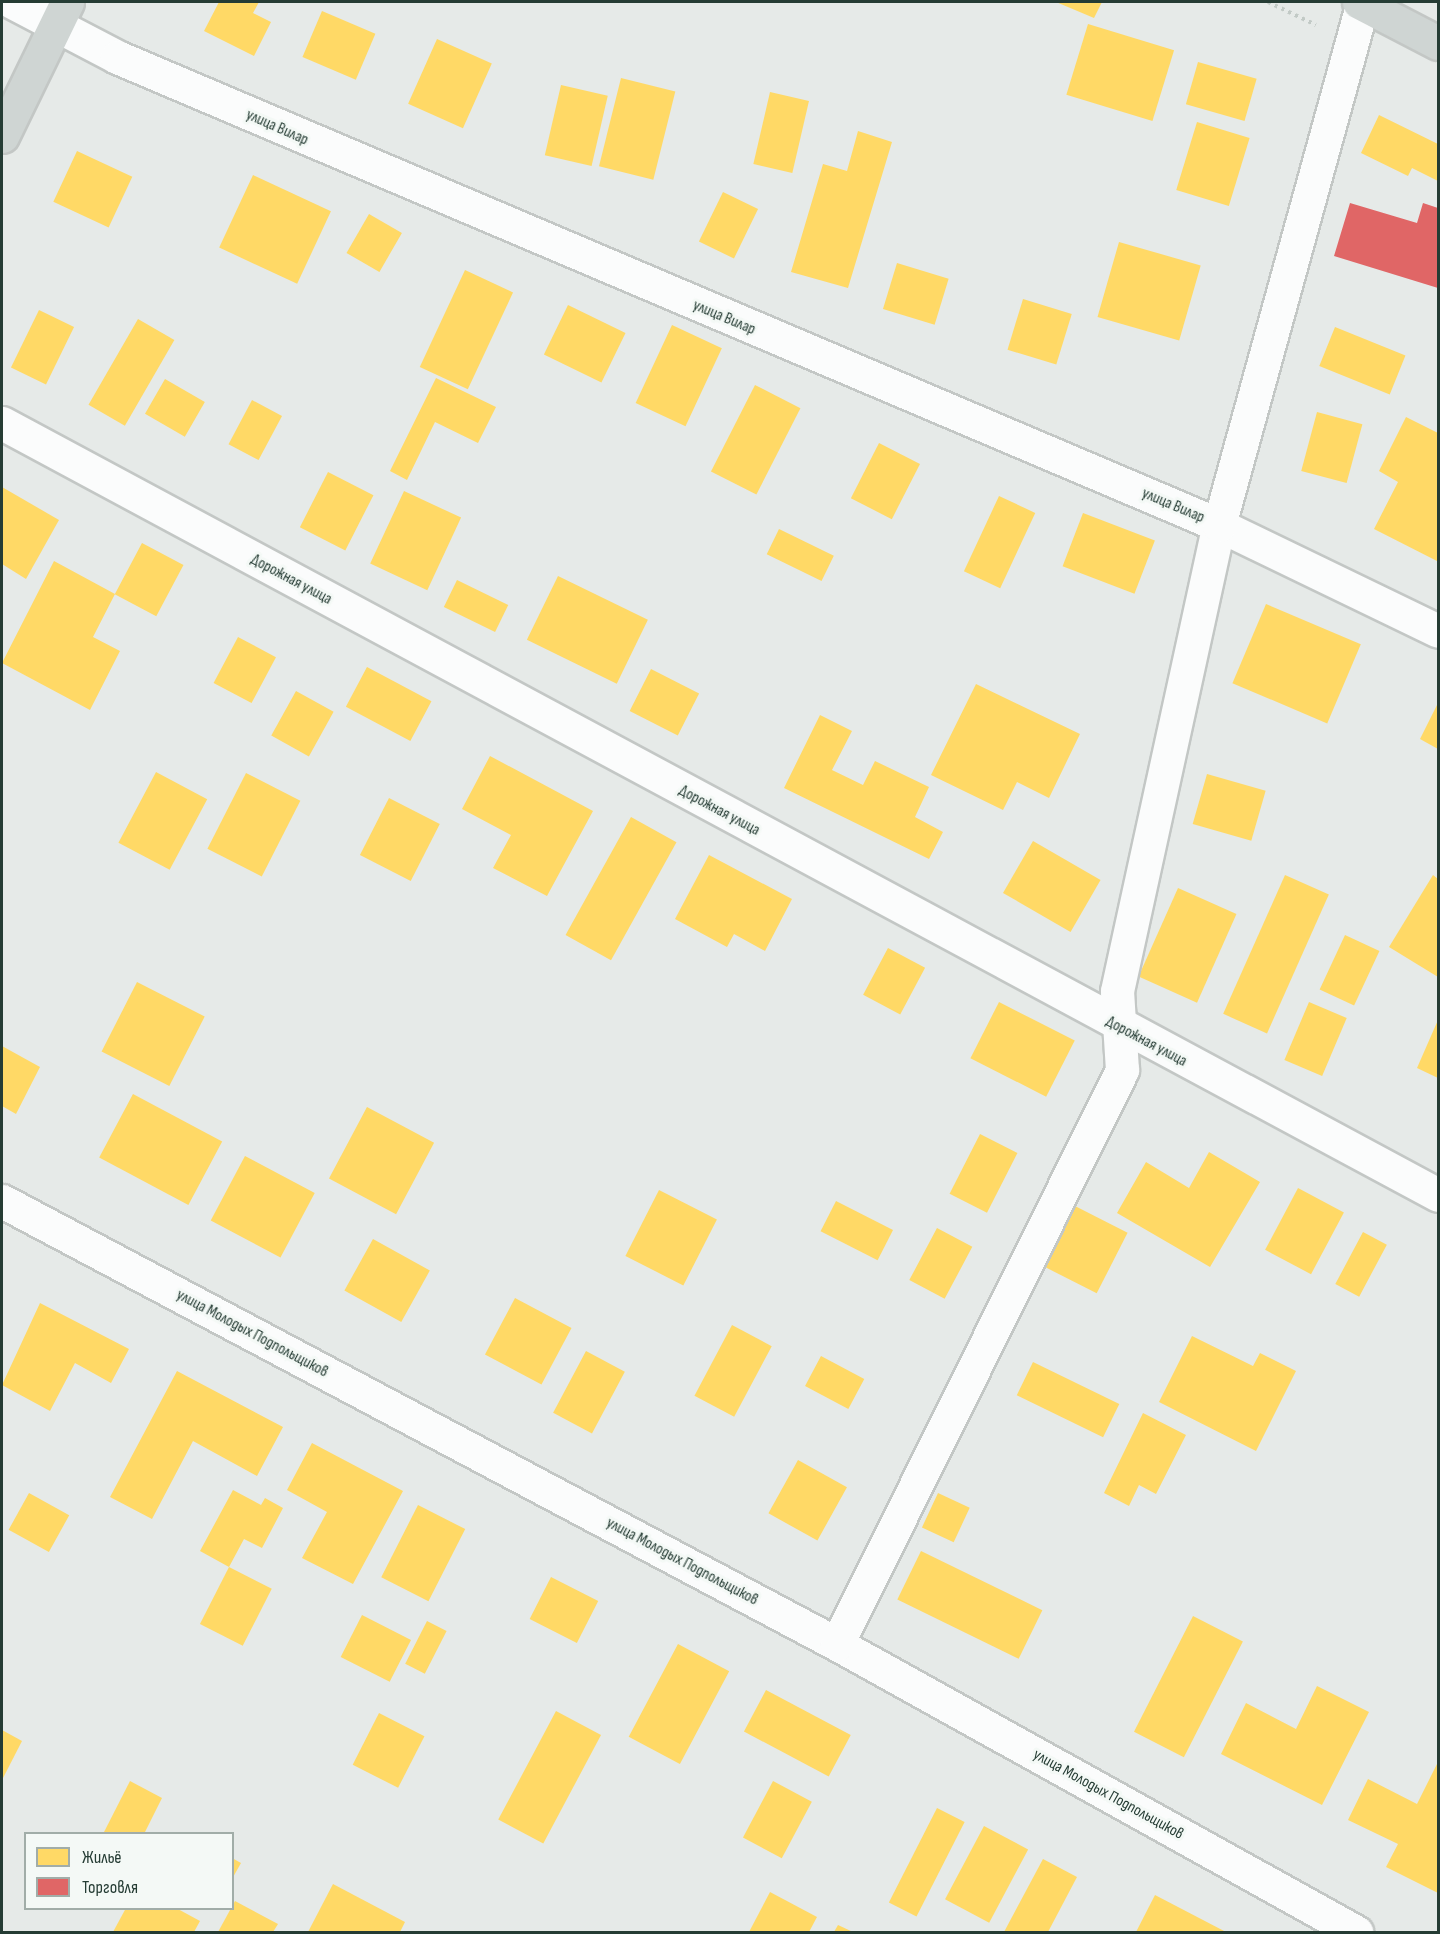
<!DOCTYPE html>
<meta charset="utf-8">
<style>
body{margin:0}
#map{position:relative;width:1440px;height:1934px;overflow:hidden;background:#e6eae8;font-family:"Sofia Sans Condensed",sans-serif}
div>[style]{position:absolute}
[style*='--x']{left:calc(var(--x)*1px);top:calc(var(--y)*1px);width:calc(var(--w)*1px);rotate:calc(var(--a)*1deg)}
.homes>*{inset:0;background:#ffd966;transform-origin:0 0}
.shops>*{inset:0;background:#e06666}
.path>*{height:4px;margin-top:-2px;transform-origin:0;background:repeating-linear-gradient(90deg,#c2cac6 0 3px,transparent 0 7.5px)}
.roads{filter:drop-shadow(2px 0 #c3c7c5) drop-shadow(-2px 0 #c3c7c5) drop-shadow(0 2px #c3c7c5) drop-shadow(0 -2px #c3c7c5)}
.minor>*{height:33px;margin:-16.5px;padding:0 16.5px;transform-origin:16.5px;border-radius:16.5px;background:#fbfcfc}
.major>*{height:33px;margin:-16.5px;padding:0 16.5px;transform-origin:16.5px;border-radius:16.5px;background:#cfd5d3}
span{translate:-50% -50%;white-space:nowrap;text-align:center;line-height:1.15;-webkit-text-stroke:6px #f4f9f6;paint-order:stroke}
.street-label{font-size:16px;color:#253c34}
.frame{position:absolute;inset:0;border:3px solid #253c34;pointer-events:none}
.legend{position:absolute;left:24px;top:1832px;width:210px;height:78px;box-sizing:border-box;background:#f4f9f6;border:2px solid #a1ada8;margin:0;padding:8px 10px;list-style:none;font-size:18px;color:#253c34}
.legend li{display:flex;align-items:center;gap:12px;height:30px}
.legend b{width:30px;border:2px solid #a1ada8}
</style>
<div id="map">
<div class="homes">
<i style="clip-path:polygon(219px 2px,259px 2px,253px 13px,271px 22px,254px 56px,204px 31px)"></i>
<i style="clip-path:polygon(1056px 2px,1102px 2px,1094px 18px)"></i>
<i style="left:322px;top:11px;width:58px;height:50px;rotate:23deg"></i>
<i style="left:1088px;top:24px;width:90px;height:74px;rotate:17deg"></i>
<i style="left:437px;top:39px;width:60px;height:71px;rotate:24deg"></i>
<i style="left:1198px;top:62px;width:61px;height:44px;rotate:16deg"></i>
<i style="left:621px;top:78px;width:56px;height:91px;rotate:14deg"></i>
<i style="left:561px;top:85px;width:48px;height:72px;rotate:13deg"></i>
<i style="left:770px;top:92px;width:40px;height:74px;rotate:13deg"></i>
<i style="clip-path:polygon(1379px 115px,1438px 144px,1438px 181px,1412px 168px,1408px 176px,1361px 153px)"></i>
<i style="left:1197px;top:122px;width:55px;height:71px;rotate:17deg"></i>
<i style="clip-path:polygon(858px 131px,892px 142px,848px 288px,791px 272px,823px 164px,847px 171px)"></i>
<i style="left:77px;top:151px;width:61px;height:56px;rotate:25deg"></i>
<i style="left:253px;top:175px;width:86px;height:80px;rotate:25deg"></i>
<i style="left:723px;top:192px;width:39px;height:55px;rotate:26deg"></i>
<i style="left:369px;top:214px;width:38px;height:45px;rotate:30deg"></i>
<i style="left:1119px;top:242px;width:85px;height:78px;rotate:16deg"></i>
<i style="left:897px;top:263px;width:54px;height:48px;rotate:17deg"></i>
<i style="left:465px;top:270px;width:53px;height:107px;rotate:25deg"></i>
<i style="left:1023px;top:299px;width:51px;height:53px;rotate:17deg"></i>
<i style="left:568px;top:305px;width:64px;height:55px;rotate:26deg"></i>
<i style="left:39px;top:310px;width:39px;height:64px;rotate:26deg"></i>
<i style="left:138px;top:319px;width:42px;height:99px;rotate:30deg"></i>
<i style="left:672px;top:325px;width:55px;height:86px;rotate:25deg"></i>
<i style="left:1335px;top:327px;width:76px;height:42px;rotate:22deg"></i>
<i style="clip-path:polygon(436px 378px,496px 407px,478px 443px,435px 422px,407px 480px,390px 471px)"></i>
<i style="left:165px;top:379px;width:46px;height:40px;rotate:30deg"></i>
<i style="left:755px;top:385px;width:51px;height:97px;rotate:27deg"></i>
<i style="left:252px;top:400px;width:34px;height:50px;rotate:28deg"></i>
<i style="left:1317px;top:412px;width:47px;height:61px;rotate:15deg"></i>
<i style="clip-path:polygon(1406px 417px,1438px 433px,1437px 561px,1374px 529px,1398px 482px,1379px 471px)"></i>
<i style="left:879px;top:443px;width:46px;height:62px;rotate:27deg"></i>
<i style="left:328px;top:472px;width:51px;height:62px;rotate:27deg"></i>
<i style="clip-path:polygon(2px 487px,59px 520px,26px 579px,2px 564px)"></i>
<i style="left:404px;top:491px;width:63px;height:80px;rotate:25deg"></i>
<i style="left:999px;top:496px;width:40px;height:83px;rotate:25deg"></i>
<i style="left:1083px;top:513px;width:77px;height:57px;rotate:21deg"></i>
<i style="left:779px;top:529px;width:61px;height:28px;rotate:26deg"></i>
<i style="left:142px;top:543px;width:47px;height:58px;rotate:28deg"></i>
<i style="clip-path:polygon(54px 561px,115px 594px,93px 637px,120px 651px,90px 710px,2px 663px)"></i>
<i style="left:558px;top:576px;width:100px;height:71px;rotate:26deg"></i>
<i style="left:457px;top:580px;width:57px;height:30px;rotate:26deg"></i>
<i style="left:1266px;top:604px;width:103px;height:86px;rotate:23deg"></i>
<i style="left:238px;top:637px;width:43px;height:52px;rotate:28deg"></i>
<i style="left:367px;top:667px;width:73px;height:45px;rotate:28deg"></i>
<i style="left:651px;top:669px;width:54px;height:47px;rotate:27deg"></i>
<i style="clip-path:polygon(976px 684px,1080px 734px,1049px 798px,1017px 782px,1003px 810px,931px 775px)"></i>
<i style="left:296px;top:691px;width:43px;height:51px;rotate:29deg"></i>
<i style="clip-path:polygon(1438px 703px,1438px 749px,1420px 739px)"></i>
<i style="clip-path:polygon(820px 715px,852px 731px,832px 770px,863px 785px,875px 761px,929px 787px,915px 817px,943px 832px,929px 859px,784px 788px)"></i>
<i style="clip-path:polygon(490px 756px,593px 811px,547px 896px,493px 868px,511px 835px,462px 809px)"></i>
<i style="left:156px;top:772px;width:58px;height:80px;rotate:28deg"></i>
<i style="left:246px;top:773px;width:61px;height:85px;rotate:27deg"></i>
<i style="left:1207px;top:774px;width:61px;height:52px;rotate:16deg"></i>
<i style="left:389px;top:798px;width:57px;height:64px;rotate:27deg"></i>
<i style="left:631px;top:817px;width:52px;height:135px;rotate:29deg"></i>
<i style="left:1033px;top:841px;width:78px;height:60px;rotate:30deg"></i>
<i style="clip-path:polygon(709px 855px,792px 899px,765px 951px,734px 934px,727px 947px,675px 919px)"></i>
<i style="left:1285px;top:875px;width:48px;height:152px;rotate:24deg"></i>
<i style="clip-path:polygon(1433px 875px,1438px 879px,1438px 977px,1389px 947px)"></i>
<i style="left:1178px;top:888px;width:64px;height:97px;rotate:24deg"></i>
<i style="left:1345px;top:935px;width:38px;height:60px;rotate:25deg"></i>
<i style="left:888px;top:948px;width:42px;height:53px;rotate:28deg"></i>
<i style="left:137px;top:982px;width:76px;height:78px;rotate:27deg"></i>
<i style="left:999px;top:1002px;width:85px;height:63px;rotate:27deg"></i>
<i style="left:1309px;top:1002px;width:41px;height:63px;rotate:23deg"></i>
<i style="clip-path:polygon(1438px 1020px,1438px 1078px,1417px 1068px)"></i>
<i style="clip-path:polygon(2px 1046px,40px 1067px,16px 1114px,2px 1106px)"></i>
<i style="left:133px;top:1094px;width:101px;height:72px;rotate:28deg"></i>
<i style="left:367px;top:1107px;width:76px;height:81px;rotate:28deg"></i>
<i style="left:980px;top:1134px;width:42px;height:67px;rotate:27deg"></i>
<i style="clip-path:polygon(1209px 1152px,1260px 1182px,1210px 1267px,1117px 1213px,1146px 1162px,1189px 1188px)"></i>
<i style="left:245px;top:1156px;width:79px;height:73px;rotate:28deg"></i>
<i style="left:1298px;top:1188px;width:52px;height:70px;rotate:28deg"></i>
<i style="left:659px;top:1190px;width:65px;height:74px;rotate:27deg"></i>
<i style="left:836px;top:1201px;width:64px;height:34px;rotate:27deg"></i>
<i style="left:1075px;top:1206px;width:59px;height:68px;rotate:27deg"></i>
<i style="left:937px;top:1228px;width:40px;height:59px;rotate:28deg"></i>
<i style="left:1363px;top:1232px;width:27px;height:59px;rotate:28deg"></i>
<i style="left:373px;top:1239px;width:65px;height:59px;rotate:29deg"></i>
<i style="left:515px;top:1298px;width:64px;height:64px;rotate:28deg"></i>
<i style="clip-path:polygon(40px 1303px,129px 1349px,111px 1383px,75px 1363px,50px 1411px,2px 1385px)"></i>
<i style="left:732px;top:1325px;width:45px;height:80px;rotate:28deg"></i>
<i style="clip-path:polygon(1192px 1336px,1253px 1366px,1260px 1353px,1296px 1371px,1256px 1451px,1159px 1402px)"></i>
<i style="left:586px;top:1351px;width:44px;height:70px;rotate:28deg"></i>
<i style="left:821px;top:1356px;width:49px;height:34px;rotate:28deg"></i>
<i style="left:1033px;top:1362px;width:96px;height:37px;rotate:26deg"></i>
<i style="clip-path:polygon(177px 1371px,283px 1427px,257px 1476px,193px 1441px,152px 1519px,110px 1497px)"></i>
<i style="clip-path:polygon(1143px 1413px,1186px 1435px,1156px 1494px,1139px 1485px,1129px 1506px,1104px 1493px)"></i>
<i style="clip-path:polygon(312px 1443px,403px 1491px,353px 1584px,302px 1558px,327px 1512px,287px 1490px)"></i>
<i style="left:798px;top:1460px;width:56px;height:61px;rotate:29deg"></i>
<i style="clip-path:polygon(233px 1490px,261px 1505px,265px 1498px,283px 1508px,262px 1548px,244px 1539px,229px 1567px,200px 1551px)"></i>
<i style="left:29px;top:1493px;width:46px;height:42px;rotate:29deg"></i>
<i style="left:938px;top:1493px;width:35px;height:38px;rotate:25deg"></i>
<i style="left:418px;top:1505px;width:53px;height:81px;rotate:27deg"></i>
<i style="left:921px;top:1551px;width:135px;height:54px;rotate:26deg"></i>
<i style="left:229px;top:1567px;width:48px;height:64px;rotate:27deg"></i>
<i style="left:551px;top:1577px;width:53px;height:47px;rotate:27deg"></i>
<i style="left:362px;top:1615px;width:55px;height:47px;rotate:27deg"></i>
<i style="left:1193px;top:1616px;width:56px;height:130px;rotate:27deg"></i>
<i style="left:427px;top:1621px;width:22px;height:48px;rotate:27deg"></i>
<i style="left:678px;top:1644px;width:58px;height:105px;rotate:28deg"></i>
<i style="clip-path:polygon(1317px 1686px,1369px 1712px,1322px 1805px,1221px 1754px,1246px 1703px,1296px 1729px)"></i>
<i style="left:766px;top:1690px;width:96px;height:47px;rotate:28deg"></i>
<i style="left:556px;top:1711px;width:51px;height:123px;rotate:28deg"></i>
<i style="left:379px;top:1713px;width:51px;height:58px;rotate:27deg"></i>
<i style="clip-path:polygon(2px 1730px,22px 1741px,2px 1780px)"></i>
<i style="clip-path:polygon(1438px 1762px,1438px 1893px,1386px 1867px,1398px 1844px,1348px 1820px,1368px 1779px,1417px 1804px)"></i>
<i style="clip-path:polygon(130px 1781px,162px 1798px,144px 1834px,103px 1834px)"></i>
<i style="left:773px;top:1781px;width:44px;height:64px;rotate:28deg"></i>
<i style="left:937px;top:1808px;width:31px;height:106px;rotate:27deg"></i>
<i style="left:984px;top:1826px;width:50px;height:83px;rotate:28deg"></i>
<i style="clip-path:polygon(232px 1858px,241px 1863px,232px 1879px)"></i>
<i style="clip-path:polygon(1043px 1859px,1077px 1877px,1048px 1932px,1004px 1932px)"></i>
<i style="clip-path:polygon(333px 1884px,405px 1922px,400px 1932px,308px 1932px)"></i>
<i style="clip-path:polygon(770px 1892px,817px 1917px,809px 1932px,749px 1932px)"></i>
<i style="clip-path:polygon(1155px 1895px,1226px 1932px,1136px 1932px)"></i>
<i style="clip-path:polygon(235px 1901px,278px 1924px,273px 1932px,218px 1932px)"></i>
<i style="clip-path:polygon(126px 1908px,176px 1908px,200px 1921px,194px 1932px,113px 1932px)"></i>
<i style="clip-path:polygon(838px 1925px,853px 1932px,834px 1932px)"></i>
</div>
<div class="shops">
<i style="clip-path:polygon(1350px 203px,1417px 223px,1423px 203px,1438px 208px,1438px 288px,1334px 256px)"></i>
</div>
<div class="path">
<i style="--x:1268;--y:2;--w:53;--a:25.6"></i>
</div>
<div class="roads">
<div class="minor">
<i style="--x:12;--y:2;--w:119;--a:27.6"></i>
<i style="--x:117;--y:57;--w:1197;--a:23.01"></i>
<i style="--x:1219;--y:525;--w:243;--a:25.8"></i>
<i style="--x:2;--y:423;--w:1630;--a:28.26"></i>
<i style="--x:2;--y:1201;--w:945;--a:27.95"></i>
<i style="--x:837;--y:1644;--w:594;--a:29.03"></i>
<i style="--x:837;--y:1644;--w:641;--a:-63.59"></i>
<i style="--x:1122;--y:1070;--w:79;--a:-93.6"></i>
<i style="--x:1117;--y:991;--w:477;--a:-77.7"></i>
<i style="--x:1219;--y:525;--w:542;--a:-74.61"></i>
</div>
<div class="major">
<i style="--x:1359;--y:2;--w:89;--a:27.4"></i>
<i style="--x:2;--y:136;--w:149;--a:-64.1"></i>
</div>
</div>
<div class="street-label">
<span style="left:277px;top:128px;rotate:24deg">улица Вилар</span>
<span style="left:724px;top:318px;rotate:23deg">улица Вилар</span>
<span style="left:1173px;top:506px;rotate:23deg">улица Вилар</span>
<span style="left:291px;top:580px;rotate:28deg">Дорожная улица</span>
<span style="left:719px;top:811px;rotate:28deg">Дорожная улица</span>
<span style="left:1146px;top:1042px;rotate:28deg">Дорожная улица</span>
<span style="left:252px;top:1334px;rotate:28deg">улица Молодых Подпольщиков</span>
<span style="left:682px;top:1562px;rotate:28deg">улица Молодых Подпольщиков</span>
<span style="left:1108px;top:1795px;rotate:29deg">улица Молодых Подпольщиков</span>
</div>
<div class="frame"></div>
<ul class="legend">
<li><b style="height:16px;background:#ffd966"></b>Жильё</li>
<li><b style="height:16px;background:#e06666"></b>Торговля</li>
</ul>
</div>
